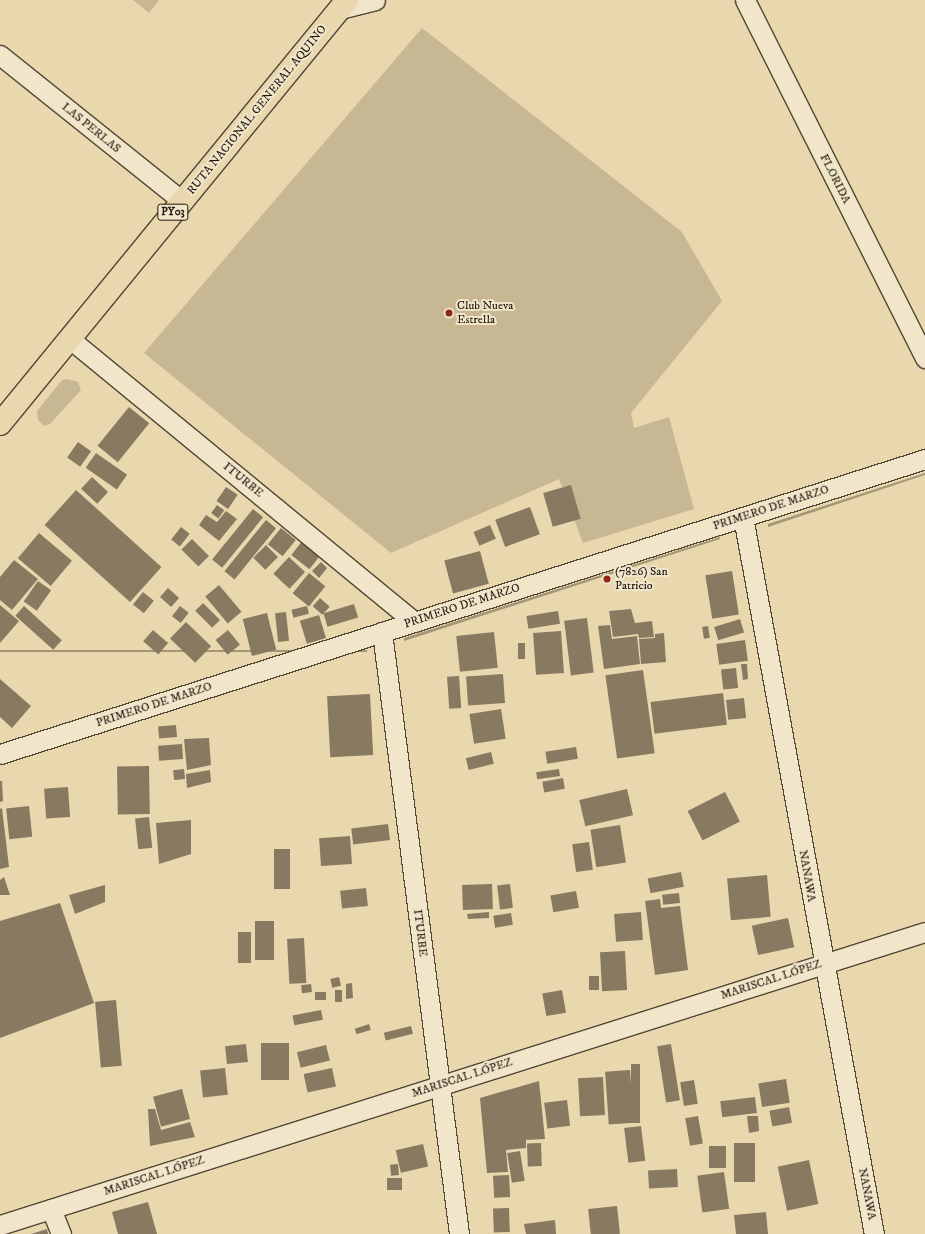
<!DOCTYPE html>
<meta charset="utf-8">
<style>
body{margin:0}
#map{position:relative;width:925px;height:1234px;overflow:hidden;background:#e9d8ae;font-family:"IM FELL DW Pica",serif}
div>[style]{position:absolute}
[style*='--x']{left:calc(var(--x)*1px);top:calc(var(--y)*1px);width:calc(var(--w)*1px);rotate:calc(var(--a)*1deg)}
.green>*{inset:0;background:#c7b793}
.water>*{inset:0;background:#a49677;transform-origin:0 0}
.building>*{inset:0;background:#887a61;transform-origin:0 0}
.roads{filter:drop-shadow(1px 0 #524635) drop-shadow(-1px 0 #524635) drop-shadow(0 1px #524635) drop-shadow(0 -1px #524635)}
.minor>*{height:19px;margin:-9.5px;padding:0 9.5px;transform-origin:9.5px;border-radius:9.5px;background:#f1e6ca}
.trunk>*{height:22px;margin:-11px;padding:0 11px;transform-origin:11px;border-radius:11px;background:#e9d8ae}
.dots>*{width:11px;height:11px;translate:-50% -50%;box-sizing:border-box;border:2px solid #f1e6ca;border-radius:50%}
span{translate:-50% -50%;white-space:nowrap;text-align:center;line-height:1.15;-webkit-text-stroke:4px #f1e6ca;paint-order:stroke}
.shield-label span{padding:1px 3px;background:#f1e6ca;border:1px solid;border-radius:3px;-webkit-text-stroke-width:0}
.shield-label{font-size:11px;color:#1f150d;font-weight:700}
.street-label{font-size:12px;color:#1f150d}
.poi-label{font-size:12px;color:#1f150d}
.left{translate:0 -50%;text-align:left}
</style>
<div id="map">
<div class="green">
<i style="clip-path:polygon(133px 0,159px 0,149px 13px)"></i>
<i style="clip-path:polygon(422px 28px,682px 232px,722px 301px,631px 413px,634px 428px,669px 417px,694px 509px,583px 543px,559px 479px,391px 553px,144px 353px)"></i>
<i style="clip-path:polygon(67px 379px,78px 382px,81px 390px,50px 424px,44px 426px,38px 420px,37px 411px,62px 380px)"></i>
</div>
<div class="water">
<i style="clip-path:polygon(925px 473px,925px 475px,768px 527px,768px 524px)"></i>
<i style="clip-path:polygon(720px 537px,720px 539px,404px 641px,404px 638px)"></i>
<i style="left:367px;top:650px;width:2px;height:385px;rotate:90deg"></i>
</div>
<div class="building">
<i style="left:129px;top:407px;width:26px;height:50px;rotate:39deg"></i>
<i style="left:78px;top:442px;width:16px;height:19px;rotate:35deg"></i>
<i style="left:96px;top:453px;width:38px;height:18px;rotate:35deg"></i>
<i style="left:92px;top:477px;width:22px;height:16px;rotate:43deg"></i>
<i style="left:571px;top:485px;width:35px;height:29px;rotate:74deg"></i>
<i style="left:226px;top:487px;width:14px;height:17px;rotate:34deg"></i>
<i style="left:76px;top:490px;width:115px;height:47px;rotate:42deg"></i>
<i style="left:217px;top:505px;width:9px;height:10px;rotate:36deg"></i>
<i style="left:530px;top:507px;width:29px;height:37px;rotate:70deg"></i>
<i style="left:253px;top:509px;width:13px;height:65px;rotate:39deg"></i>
<i style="clip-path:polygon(226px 511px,237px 519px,219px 541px,199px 525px,206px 515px,217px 522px)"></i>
<i style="left:266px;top:520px;width:13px;height:66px;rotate:39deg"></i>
<i style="left:490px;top:525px;width:15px;height:18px;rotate:67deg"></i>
<i style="left:181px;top:527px;width:11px;height:16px;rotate:38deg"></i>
<i style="left:281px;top:528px;width:19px;height:21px;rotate:39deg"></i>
<i style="left:39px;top:533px;width:43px;height:33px;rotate:40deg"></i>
<i style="left:192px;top:539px;width:24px;height:15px;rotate:45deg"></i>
<i style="left:303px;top:540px;width:23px;height:19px;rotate:38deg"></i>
<i style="left:266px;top:545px;width:17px;height:18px;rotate:45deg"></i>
<i style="left:480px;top:551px;width:34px;height:37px;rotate:75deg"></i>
<i style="left:289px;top:557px;width:22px;height:23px;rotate:43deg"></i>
<i style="clip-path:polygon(14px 560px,38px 579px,12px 610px,0 600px,0 577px)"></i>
<i style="clip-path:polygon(321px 562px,327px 568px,319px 578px,312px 571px)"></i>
<i style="left:732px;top:571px;width:44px;height:27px;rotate:81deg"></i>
<i style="left:309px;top:573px;width:21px;height:26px;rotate:39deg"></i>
<i style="left:38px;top:581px;width:16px;height:25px;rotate:35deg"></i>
<i style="left:219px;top:585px;width:35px;height:18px;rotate:50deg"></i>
<i style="left:168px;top:588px;width:15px;height:12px;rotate:42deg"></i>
<i style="left:143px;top:592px;width:14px;height:16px;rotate:39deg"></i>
<i style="left:320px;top:598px;width:13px;height:11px;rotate:42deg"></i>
<i style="left:203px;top:603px;width:24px;height:11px;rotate:45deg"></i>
<i style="left:354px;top:604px;width:14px;height:32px;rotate:73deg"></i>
<i style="clip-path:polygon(0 605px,19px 621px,0 643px)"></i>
<i style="left:24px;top:606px;width:51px;height:13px;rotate:42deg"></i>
<i style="left:180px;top:606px;width:11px;height:13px;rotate:38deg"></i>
<i style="left:307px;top:606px;width:8px;height:16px;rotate:76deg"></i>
<i style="clip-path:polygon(631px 609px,635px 623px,652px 621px,654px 637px,639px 638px,638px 634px,613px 637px,609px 611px)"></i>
<i style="left:558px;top:611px;width:13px;height:32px;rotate:81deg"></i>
<i style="left:286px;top:612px;width:29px;height:11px;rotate:84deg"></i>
<i style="left:267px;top:613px;width:38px;height:25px;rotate:76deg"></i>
<i style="left:319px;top:615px;width:24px;height:20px;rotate:73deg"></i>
<i style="left:587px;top:618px;width:55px;height:23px;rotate:83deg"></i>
<i style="left:740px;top:619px;width:14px;height:27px;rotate:73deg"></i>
<i style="left:186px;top:622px;width:35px;height:23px;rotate:44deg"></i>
<i style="clip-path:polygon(610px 625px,612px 639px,637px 636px,640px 664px,604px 669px,598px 626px)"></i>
<i style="left:708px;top:626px;width:12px;height:6px;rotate:81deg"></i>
<i style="left:153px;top:630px;width:20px;height:15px;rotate:41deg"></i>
<i style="left:228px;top:630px;width:19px;height:16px;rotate:51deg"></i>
<i style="left:561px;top:631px;width:42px;height:28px;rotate:86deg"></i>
<i style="left:494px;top:632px;width:36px;height:38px;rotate:84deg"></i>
<i style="clip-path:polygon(664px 633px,666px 662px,641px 664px,639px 639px,655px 638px,655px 634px)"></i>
<i style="left:745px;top:640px;width:21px;height:29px;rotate:82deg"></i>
<i style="left:518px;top:643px;width:7px;height:16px"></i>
<i style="clip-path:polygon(741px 664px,747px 664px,748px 679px,743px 680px)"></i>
<i style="left:736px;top:668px;width:20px;height:15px;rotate:84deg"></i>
<i style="left:643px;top:670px;width:84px;height:38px;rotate:82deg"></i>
<i style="left:503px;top:674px;width:29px;height:37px;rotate:86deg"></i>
<i style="left:459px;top:676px;width:32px;height:12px;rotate:86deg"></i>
<i style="clip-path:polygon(0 679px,31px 706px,12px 728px,0 717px)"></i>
<i style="left:723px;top:693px;width:32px;height:73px;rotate:83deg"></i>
<i style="left:370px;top:694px;width:61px;height:43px;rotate:87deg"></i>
<i style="left:744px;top:698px;width:20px;height:18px;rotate:84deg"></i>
<i style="left:501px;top:709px;width:30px;height:32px;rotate:81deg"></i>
<i style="left:176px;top:725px;width:12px;height:18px;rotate:85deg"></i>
<i style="clip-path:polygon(209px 738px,211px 765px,187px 770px,184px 739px)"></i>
<i style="left:182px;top:744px;width:15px;height:24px;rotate:86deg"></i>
<i style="left:576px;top:747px;width:12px;height:31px;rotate:81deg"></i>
<i style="left:491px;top:752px;width:12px;height:26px;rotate:76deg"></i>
<i style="left:149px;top:766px;width:48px;height:32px;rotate:89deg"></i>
<i style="left:184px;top:769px;width:10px;height:11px;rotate:84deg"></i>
<i style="left:559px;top:769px;width:7px;height:23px;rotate:82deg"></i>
<i style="clip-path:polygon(210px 770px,211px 782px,187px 788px,186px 774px)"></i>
<i style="left:563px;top:778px;width:11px;height:21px;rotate:80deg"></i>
<i style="clip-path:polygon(0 781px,2px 781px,3px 801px,0 802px)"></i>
<i style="left:68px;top:787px;width:30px;height:24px;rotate:86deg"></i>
<i style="left:627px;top:789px;width:27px;height:49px;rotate:77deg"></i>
<i style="left:725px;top:792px;width:33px;height:42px;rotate:63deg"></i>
<i style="left:29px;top:806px;width:31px;height:23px;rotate:84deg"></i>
<i style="clip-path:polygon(2px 808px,9px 867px,0 869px,0 809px)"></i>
<i style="left:149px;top:817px;width:31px;height:14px;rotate:84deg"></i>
<i style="clip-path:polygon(191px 820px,191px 854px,159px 864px,156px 823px)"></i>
<i style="left:388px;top:824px;width:16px;height:37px;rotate:83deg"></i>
<i style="left:620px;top:825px;width:38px;height:30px;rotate:81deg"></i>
<i style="left:350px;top:836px;width:28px;height:31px;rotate:86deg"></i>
<i style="left:589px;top:842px;width:28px;height:17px;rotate:82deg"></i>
<i style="left:274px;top:849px;width:16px;height:40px"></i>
<i style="left:681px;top:872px;width:15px;height:34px;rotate:79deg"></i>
<i style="left:767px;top:875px;width:42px;height:40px;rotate:85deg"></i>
<i style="clip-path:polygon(4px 877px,10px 895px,0 895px,0 880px)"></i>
<i style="left:492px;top:884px;width:25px;height:30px;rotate:88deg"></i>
<i style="left:510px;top:884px;width:24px;height:13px;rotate:83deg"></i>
<i style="clip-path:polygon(105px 885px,105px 902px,75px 914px,69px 895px)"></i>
<i style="left:366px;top:888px;width:18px;height:26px;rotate:84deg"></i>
<i style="left:576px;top:891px;width:17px;height:26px;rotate:80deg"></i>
<i style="left:679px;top:893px;width:10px;height:17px;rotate:84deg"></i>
<i style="clip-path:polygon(660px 899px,661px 908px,680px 906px,688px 970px,655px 975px,645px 901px)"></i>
<i style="clip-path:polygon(60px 903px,94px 1003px,0 1038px,0 921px)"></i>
<i style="clip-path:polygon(489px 912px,489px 918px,468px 919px,467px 914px)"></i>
<i style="left:641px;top:912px;width:28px;height:27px;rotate:86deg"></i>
<i style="left:511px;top:913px;width:12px;height:18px;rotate:81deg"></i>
<i style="left:788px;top:918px;width:30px;height:37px;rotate:78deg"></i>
<i style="left:255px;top:921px;width:19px;height:39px"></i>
<i style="left:251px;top:932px;width:31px;height:13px;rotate:90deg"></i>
<i style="left:304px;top:938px;width:45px;height:17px;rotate:87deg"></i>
<i style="left:625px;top:951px;width:39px;height:25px;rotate:87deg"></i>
<i style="left:589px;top:976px;width:10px;height:14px"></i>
<i style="left:339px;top:977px;width:9px;height:9px;rotate:77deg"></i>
<i style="clip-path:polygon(352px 983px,353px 998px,346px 999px,346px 984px)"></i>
<i style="left:311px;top:984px;width:8px;height:10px;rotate:83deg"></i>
<i style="left:335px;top:990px;width:7px;height:12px"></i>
<i style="left:562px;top:990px;width:23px;height:20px;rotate:80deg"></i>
<i style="left:315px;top:992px;width:11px;height:8px"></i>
<i style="left:116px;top:1000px;width:66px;height:21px;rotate:85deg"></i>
<i style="left:321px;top:1010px;width:10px;height:29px;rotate:79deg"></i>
<i style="left:369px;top:1024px;width:6px;height:15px;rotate:72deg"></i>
<i style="left:411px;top:1026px;width:8px;height:28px;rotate:76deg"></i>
<i style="left:261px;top:1043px;width:28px;height:37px"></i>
<i style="left:246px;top:1044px;width:18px;height:21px;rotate:84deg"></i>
<i style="left:671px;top:1044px;width:57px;height:14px;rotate:81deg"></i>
<i style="left:326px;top:1045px;width:16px;height:30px;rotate:76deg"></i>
<i style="left:631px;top:1064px;width:9px;height:59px"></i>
<i style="left:225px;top:1068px;width:27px;height:25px;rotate:84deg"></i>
<i style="left:332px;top:1068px;width:19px;height:29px;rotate:78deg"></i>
<i style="left:630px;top:1070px;width:53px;height:25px;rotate:86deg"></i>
<i style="left:603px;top:1077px;width:38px;height:25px;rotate:87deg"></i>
<i style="left:786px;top:1079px;width:24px;height:28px;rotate:81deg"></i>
<i style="left:694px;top:1080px;width:24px;height:14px;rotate:81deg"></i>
<i style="clip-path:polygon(539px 1081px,545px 1139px,526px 1140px,526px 1148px,506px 1150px,508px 1172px,487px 1173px,480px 1098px)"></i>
<i style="left:182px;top:1089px;width:31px;height:30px;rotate:75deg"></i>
<i style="left:755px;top:1097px;width:16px;height:35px;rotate:83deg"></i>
<i style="left:567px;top:1100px;width:26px;height:23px;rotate:83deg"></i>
<i style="left:789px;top:1107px;width:16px;height:20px;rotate:79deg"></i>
<i style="clip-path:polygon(148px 1109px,155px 1109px,161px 1130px,190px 1122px,195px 1137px,150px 1146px)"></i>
<i style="left:698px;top:1116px;width:28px;height:13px;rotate:80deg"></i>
<i style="clip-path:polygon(747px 1116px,758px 1116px,759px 1131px,749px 1133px)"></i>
<i style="left:641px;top:1126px;width:35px;height:17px;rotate:83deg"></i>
<i style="left:541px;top:1143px;width:23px;height:14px;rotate:88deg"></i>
<i style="left:734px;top:1143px;width:21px;height:39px"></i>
<i style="left:423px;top:1144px;width:23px;height:28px;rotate:77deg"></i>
<i style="left:709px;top:1146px;width:17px;height:22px"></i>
<i style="left:520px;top:1151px;width:30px;height:13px;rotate:81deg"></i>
<i style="left:809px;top:1160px;width:45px;height:32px;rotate:78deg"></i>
<i style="left:398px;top:1164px;width:11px;height:8px;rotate:85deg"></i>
<i style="left:677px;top:1169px;width:18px;height:29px;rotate:87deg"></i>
<i style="left:724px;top:1172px;width:37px;height:27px;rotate:82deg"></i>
<i style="left:509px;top:1175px;width:22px;height:16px;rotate:87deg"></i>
<i style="left:387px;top:1178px;width:15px;height:12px"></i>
<i style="clip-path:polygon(148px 1202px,157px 1234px,118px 1234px,112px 1212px)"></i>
<i style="left:617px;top:1206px;width:28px;height:29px;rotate:84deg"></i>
<i style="left:509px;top:1208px;width:24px;height:16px;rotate:88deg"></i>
<i style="clip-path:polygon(766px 1212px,768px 1234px,736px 1234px,734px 1215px)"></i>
<i style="clip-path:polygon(555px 1220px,556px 1234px,526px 1234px,524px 1224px)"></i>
<i style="clip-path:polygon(47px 1229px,48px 1234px,31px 1234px)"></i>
</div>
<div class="roads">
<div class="minor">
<i style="--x:745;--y:0;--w:401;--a:63.3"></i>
<i style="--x:340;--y:9;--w:36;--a:-14"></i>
<i style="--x:0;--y:55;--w:233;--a:38.7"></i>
<i style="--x:70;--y:339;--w:446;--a:39.4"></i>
<i style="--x:743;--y:517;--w:729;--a:79.65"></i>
<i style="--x:382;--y:632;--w:607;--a:82.71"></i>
<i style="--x:0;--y:754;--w:971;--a:-17.69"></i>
<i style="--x:51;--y:1209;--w:27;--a:68"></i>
<i style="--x:0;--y:1225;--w:970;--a:-17.58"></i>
</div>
<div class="trunk">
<i style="--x:0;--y:424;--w:548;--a:-50.7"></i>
</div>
</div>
<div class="dots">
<i style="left:449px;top:313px;background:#8f2418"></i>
<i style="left:607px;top:579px;background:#8f2418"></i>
</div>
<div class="shield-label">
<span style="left:173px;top:212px">PY03</span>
</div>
<div class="street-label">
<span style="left:257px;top:110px;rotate:-51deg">RUTA NACIONAL GENERAL AQUINO</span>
<span style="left:91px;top:128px;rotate:39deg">LAS PERLAS</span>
<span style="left:835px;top:179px;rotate:63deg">FLORIDA</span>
<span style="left:243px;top:480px;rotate:39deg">ITURBE</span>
<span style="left:771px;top:508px;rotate:-18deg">PRIMERO DE MARZO</span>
<span style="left:462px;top:606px;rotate:-18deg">PRIMERO DE MARZO</span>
<span style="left:154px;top:705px;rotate:-18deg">PRIMERO DE MARZO</span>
<span style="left:807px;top:876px;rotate:80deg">NANAWA</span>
<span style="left:420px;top:933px;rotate:83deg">ITURBE</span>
<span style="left:771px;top:980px;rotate:-18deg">MARISCAL LÓPEZ</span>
<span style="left:462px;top:1078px;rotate:-18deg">MARISCAL LÓPEZ</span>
<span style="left:154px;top:1176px;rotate:-18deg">MARISCAL LÓPEZ</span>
<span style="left:867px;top:1194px;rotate:79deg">NANAWA</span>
</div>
<div class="poi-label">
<span class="left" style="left:457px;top:313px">Club Nueva<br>Estrella</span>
<span class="left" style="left:615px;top:579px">(7826) San<br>Patricio</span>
</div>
</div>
